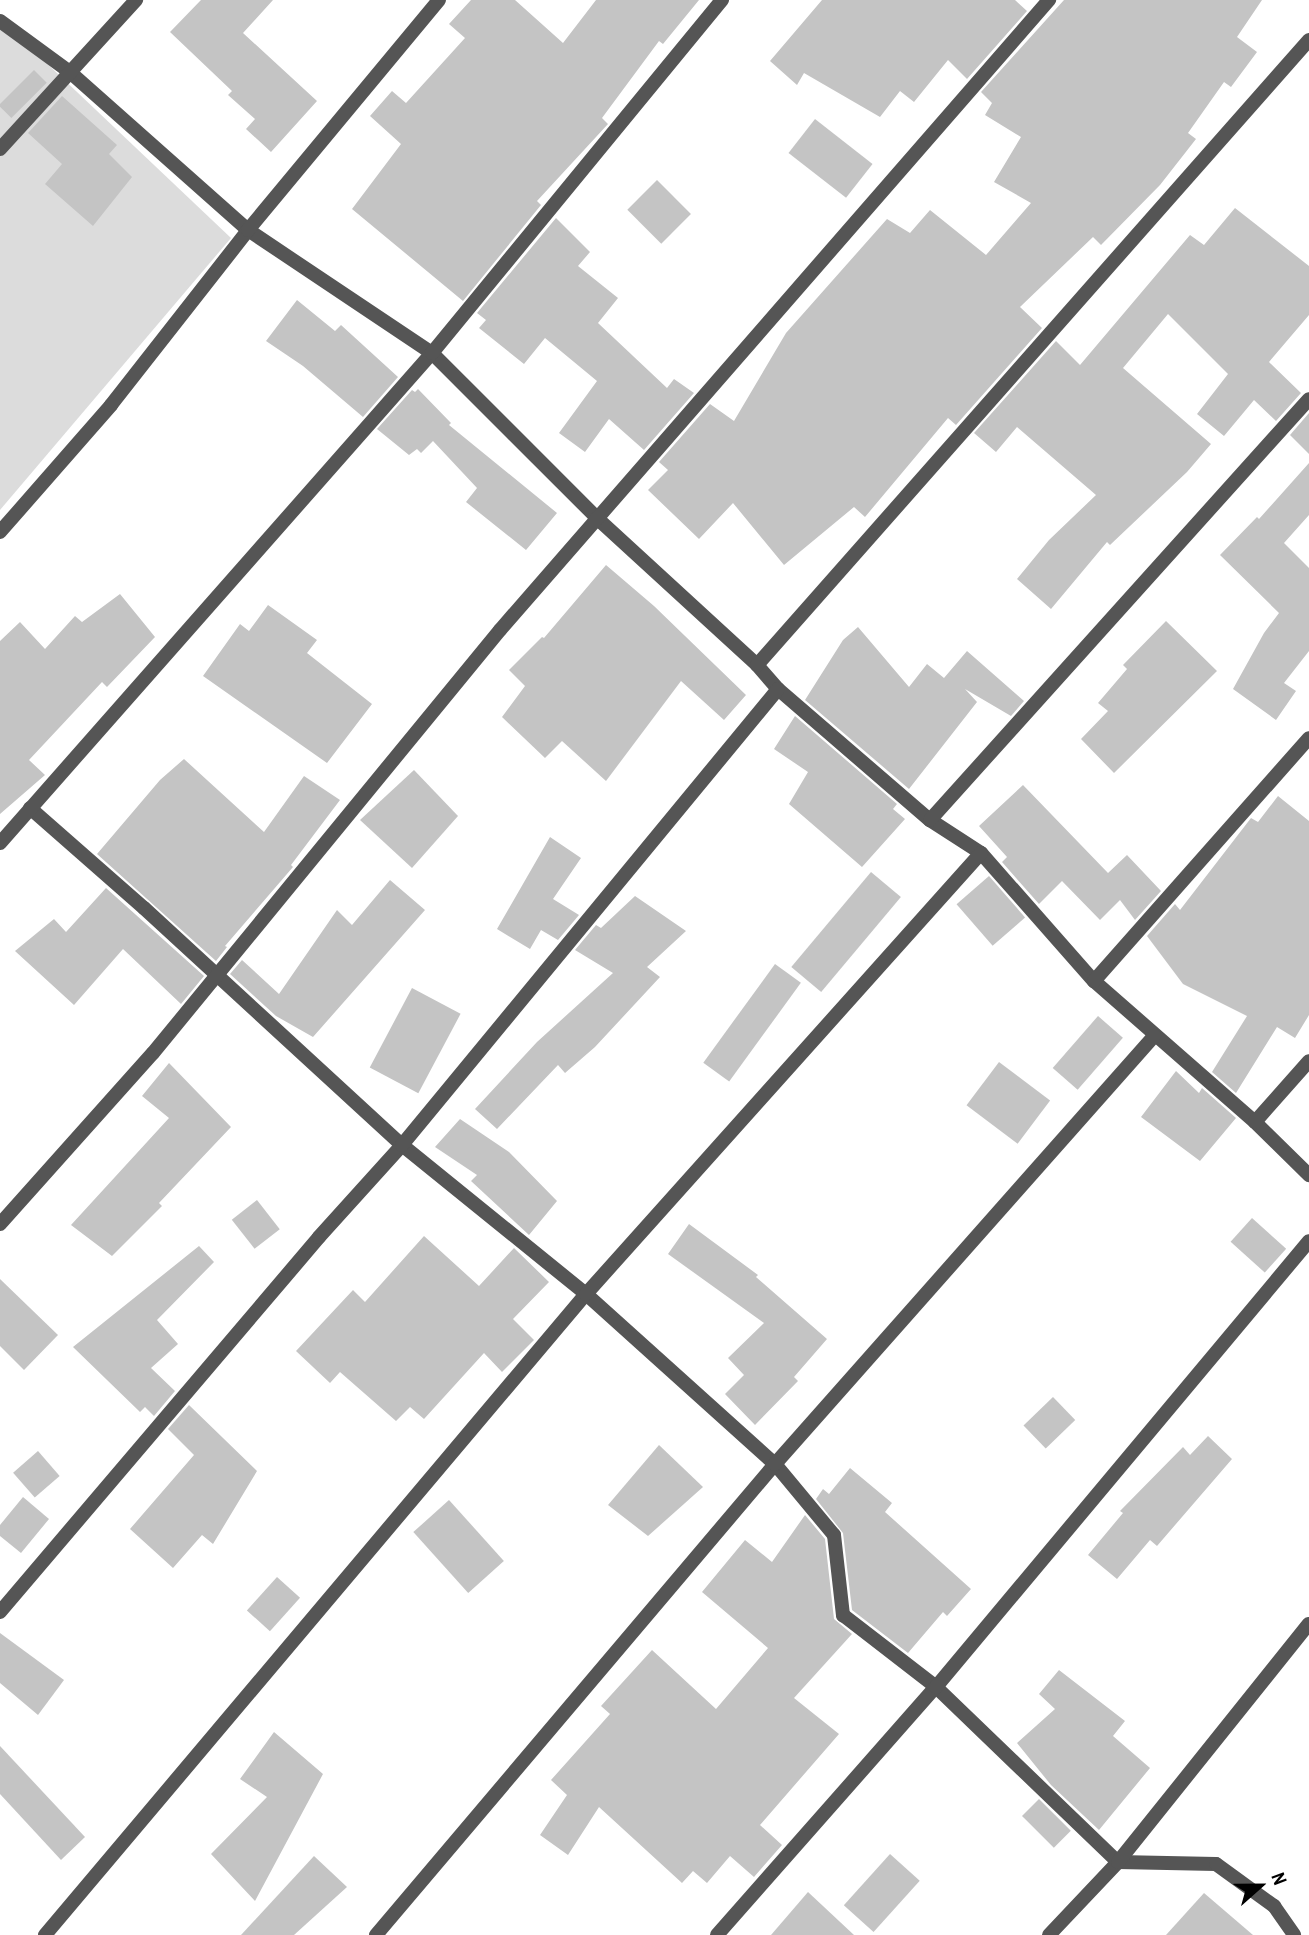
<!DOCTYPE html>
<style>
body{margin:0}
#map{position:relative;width:1309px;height:1935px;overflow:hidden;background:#fff;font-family:"Archivo Narrow",sans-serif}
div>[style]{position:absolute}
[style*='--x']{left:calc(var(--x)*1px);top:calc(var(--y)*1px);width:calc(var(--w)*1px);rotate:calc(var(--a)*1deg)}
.green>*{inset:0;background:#dcdcdc}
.building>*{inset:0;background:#c4c4c4;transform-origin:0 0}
.minor>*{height:14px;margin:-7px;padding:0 7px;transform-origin:7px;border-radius:7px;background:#555}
span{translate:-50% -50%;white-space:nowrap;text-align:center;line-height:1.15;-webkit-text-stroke:6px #fff;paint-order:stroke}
.north{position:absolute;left:1225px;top:1851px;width:70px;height:70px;-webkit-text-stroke:5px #fff;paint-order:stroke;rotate:69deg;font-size:19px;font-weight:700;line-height:28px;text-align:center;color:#000}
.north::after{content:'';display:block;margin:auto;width:24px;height:32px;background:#000;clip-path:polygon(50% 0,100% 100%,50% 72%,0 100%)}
</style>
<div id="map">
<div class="green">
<i style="clip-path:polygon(0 19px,231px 238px,0 510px)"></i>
</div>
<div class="building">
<i style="clip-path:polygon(201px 0,273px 0,243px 33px,317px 101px,271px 152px,246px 129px,255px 119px,228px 95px,232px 91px,170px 32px)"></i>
<i style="clip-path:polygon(471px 0,515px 0,563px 43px,596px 0,699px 0,663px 44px,659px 41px,602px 118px,608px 124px,537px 201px,541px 205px,463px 301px,352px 209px,401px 144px,370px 116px,392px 91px,406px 103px,465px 38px,449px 24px)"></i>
<i style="clip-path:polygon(822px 0,1015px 0,1027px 11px,967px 79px,948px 60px,914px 102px,900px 91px,880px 117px,804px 73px,797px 85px,770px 61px)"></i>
<i style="clip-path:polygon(1064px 0,1262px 0,1237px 37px,1257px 52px,1231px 87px,1224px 82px,1188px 133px,1196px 139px,1160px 185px,1101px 245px,1093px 237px,1020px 307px,1042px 328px,956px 425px,948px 418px,865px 517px,854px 507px,784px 565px,733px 503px,699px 539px,648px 490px,668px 470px,659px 462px,710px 404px,734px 421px,786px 333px,887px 219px,910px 233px,930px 210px,986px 255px,1031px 203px,994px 182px,1021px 137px,985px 115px,992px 103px,981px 92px)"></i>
<i style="left:34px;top:70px;width:18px;height:50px;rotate:45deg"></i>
<i style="clip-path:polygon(62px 96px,117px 145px,109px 154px,132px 177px,93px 226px,45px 184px,62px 164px,28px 133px)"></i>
<i style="left:815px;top:119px;width:73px;height:43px;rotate:38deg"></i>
<i style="left:657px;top:180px;width:48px;height:42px;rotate:45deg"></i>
<i style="clip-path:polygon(1235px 208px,1309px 266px,1309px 315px,1269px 362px,1301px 393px,1276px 421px,1254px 400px,1224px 436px,1197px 414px,1228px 374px,1168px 314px,1123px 368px,1211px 444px,1187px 472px,1110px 545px,1107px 542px,1051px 609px,1017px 579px,1049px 540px,1096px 495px,1017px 427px,996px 452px,974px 433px,1056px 341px,1080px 365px,1190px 235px,1204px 245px)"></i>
<i style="clip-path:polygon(556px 218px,590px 252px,578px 266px,618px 298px,598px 323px,667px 388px,674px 379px,694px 393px,644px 450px,609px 419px,585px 452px,559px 433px,597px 381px,545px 338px,524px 364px,479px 328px,486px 320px,477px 313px)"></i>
<i style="clip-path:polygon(297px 300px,335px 331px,341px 325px,398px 377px,363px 417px,303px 366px,266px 341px)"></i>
<i style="clip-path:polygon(418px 389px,451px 423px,449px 425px,557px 513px,526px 550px,466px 502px,477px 488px,433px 441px,421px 453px,417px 449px,409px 455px,377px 429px,412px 390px,415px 392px)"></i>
<i style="clip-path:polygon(1309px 413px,1309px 454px,1290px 435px)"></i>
<i style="clip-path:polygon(1309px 463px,1309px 515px,1284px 543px,1309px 568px,1309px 651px,1284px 683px,1296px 691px,1276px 720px,1233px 689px,1264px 633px,1279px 613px,1220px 555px,1257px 517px,1259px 519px)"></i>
<i style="clip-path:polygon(606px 565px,654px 606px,746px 695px,724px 720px,681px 681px,606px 781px,562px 741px,545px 758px,502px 717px,525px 686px,509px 670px,542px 637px,544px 638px)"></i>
<i style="clip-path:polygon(120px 594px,155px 637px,107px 687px,102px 682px,29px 760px,45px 775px,0 814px,0 641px,20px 622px,45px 649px,75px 616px,82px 622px)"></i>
<i style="clip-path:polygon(268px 605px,317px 640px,307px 653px,372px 704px,327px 763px,203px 676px,240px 624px,249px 631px)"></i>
<i style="clip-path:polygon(1166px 621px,1217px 671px,1114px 773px,1081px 739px,1108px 711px,1098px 703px,1127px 669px,1123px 665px)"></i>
<i style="clip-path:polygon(858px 627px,909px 687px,927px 664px,944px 678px,967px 651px,1024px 701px,1011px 716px,965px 689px,977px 702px,909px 789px,805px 700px,843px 640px)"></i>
<i style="clip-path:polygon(795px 716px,897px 804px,893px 809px,905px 819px,862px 867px,789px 804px,808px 772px,774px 749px)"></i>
<i style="clip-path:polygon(184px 759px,264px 832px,304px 776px,340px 800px,291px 865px,293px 867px,225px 946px,227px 947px,216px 961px,97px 854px,160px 780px)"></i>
<i style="clip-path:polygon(414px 770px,458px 816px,412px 868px,360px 820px)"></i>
<i style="clip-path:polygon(1023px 785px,1108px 873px,1127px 855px,1161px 891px,1135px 920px,1120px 900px,1100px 920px,1062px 881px,1039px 904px,1002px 862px,1007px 857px,979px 826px)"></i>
<i style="clip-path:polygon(1278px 796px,1309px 821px,1309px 1015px,1295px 1038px,1277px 1027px,1236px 1093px,1212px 1072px,1247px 1016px,1183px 984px,1147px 936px,1175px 904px,1180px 910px,1251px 818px,1258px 822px)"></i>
<i style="clip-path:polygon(550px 837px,581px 858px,553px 899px,579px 915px,558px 940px,541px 930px,530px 949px,497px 929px)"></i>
<i style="left:871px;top:872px;width:39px;height:124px;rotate:40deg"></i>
<i style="left:989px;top:876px;width:55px;height:43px;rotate:49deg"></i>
<i style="clip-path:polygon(390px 880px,425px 910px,313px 1037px,276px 1016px,230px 974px,242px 960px,279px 994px,337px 910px,352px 925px)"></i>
<i style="clip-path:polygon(106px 888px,204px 976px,181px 1004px,123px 949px,74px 1005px,15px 951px,54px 919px,66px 932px)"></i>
<i style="clip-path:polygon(635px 896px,686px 931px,647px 967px,660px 977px,595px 1047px,565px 1073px,558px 1065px,497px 1129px,475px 1109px,537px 1042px,613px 973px,575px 950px,596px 925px,601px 928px)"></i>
<i style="left:775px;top:964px;width:32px;height:122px;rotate:36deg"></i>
<i style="left:412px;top:988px;width:55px;height:90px;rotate:28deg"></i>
<i style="left:1098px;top:1016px;width:33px;height:69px;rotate:41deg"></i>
<i style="left:999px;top:1062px;width:64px;height:54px;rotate:37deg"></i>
<i style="clip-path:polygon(169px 1063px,231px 1127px,159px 1203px,162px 1206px,112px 1256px,71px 1225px,169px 1118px,142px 1096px)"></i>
<i style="clip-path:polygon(1176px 1071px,1199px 1093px,1202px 1088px,1236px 1118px,1200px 1161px,1141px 1117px)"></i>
<i style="clip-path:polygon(460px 1119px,509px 1152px,557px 1201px,529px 1235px,471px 1181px,477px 1175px,435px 1147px)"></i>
<i style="left:257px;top:1200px;width:37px;height:32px;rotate:52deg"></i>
<i style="left:1252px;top:1218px;width:46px;height:32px;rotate:42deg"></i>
<i style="clip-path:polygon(689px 1224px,758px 1275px,756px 1277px,827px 1339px,794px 1377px,798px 1381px,755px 1425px,725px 1394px,744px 1375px,728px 1358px,764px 1323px,668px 1254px)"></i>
<i style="clip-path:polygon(424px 1236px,479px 1286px,514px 1248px,549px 1282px,513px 1319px,534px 1340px,502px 1372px,484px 1353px,424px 1419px,410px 1407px,396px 1421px,340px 1372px,330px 1383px,296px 1351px,353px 1290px,365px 1302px)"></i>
<i style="clip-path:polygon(199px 1246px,214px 1262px,157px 1320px,178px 1344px,151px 1368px,175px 1391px,154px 1416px,145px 1407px,140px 1412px,73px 1347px)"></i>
<i style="clip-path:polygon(0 1279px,58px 1335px,24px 1370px,0 1346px)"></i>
<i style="left:1053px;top:1397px;width:32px;height:41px;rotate:46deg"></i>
<i style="clip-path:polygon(189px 1405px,257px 1471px,213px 1544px,202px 1535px,173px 1568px,130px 1529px,194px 1455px,168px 1429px)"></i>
<i style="clip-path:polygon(1208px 1436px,1232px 1459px,1157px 1546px,1150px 1540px,1117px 1579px,1088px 1555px,1123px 1513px,1120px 1511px,1183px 1447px,1190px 1455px)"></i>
<i style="clip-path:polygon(659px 1445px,703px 1487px,648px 1536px,608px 1505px)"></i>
<i style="left:38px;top:1451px;width:33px;height:33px;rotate:49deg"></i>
<i style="clip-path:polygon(850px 1468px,892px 1503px,885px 1512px,971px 1589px,947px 1616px,943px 1612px,908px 1653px,852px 1610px,843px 1533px,816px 1499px,823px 1489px,829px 1494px)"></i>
<i style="clip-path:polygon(23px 1497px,49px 1519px,21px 1553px,0 1536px,0 1525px)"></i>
<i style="left:449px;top:1500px;width:82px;height:48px;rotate:48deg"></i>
<i style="clip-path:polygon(805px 1515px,825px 1539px,834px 1619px,852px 1634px,794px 1698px,839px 1734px,760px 1825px,782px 1845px,754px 1877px,730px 1856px,707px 1883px,693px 1871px,682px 1883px,599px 1807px,568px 1855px,540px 1835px,567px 1795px,551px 1780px,610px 1714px,601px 1706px,652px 1650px,716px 1709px,768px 1648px,702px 1592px,745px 1540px,772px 1562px)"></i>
<i style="left:277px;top:1577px;width:31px;height:45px;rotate:42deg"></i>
<i style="clip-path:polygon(0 1633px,64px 1680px,38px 1715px,0 1683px)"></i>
<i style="clip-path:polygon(1059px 1670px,1125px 1721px,1113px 1736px,1150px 1768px,1099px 1830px,1051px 1785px,1017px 1743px,1055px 1709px,1039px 1694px)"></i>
<i style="clip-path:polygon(274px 1732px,323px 1774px,255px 1901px,211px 1854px,267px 1797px,240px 1779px)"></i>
<i style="clip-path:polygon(0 1746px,85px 1837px,61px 1860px,0 1794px)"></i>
<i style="left:1039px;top:1799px;width:45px;height:24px;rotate:45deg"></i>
<i style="left:890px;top:1854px;width:40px;height:69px;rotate:42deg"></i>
<i style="clip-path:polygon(314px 1856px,347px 1887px,294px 1935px,241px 1935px)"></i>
<i style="clip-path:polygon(808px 1892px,854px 1935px,771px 1935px)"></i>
<i style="clip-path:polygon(1204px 1893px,1253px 1935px,1166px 1935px)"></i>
</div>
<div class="minor">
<i style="--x:0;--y:21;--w:88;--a:36.2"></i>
<i style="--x:71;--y:73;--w:237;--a:41.6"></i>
<i style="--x:248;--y:230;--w:221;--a:33.8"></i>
<i style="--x:432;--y:353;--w:236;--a:45"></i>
<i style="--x:599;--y:520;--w:214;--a:42.5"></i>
<i style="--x:757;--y:665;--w:32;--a:49"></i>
<i style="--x:778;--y:689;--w:201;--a:40.8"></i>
<i style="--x:930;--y:820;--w:61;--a:32.9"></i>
<i style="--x:981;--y:853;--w:171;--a:48.6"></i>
<i style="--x:1094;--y:981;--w:214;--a:41.2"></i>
<i style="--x:1255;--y:1122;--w:76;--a:44.5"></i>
<i style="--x:0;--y:149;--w:202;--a:-47.6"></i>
<i style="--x:0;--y:532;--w:169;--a:-48.8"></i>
<i style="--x:111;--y:405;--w:222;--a:-51.9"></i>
<i style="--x:248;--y:230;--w:299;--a:-50.3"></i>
<i style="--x:757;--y:665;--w:834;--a:-48.55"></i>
<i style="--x:30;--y:808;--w:152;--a:41.3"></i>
<i style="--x:144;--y:908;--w:350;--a:42.6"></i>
<i style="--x:402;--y:1145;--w:237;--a:39"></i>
<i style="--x:586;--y:1294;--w:254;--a:42"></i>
<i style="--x:775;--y:1464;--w:92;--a:50.3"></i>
<i style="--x:834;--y:1535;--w:81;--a:83.6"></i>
<i style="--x:843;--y:1615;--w:118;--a:37.7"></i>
<i style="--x:936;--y:1687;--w:252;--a:43.9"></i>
<i style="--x:1118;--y:1862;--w:98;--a:1.2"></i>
<i style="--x:1216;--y:1864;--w:72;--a:35.9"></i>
<i style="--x:1274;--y:1906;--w:35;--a:55"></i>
<i style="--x:930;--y:820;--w:566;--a:-48.01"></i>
<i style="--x:0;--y:843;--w:653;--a:-48.6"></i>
<i style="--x:432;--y:353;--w:457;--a:-50.6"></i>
<i style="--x:1094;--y:981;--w:324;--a:-48.5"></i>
<i style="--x:1255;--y:1122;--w:81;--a:-48.5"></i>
<i style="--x:0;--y:1224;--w:229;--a:-48.2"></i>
<i style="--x:153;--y:1053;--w:547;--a:-50.64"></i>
<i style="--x:500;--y:630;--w:836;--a:-48.93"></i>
<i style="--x:0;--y:1612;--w:492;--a:-49.6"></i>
<i style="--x:319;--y:1237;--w:124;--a:-47.9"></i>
<i style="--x:402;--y:1145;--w:591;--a:-50.49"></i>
<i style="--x:45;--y:1935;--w:839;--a:-49.84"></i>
<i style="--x:586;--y:1294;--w:592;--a:-48.15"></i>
<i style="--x:376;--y:1935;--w:617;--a:-49.73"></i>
<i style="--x:775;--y:1464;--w:572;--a:-48.47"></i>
<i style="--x:717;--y:1935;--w:331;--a:-48.6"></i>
<i style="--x:936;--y:1687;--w:581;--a:-50.09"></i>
<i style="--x:1049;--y:1935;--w:100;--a:-46.6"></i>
<i style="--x:1118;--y:1862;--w:305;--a:-51.3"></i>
</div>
<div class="north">N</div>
</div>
